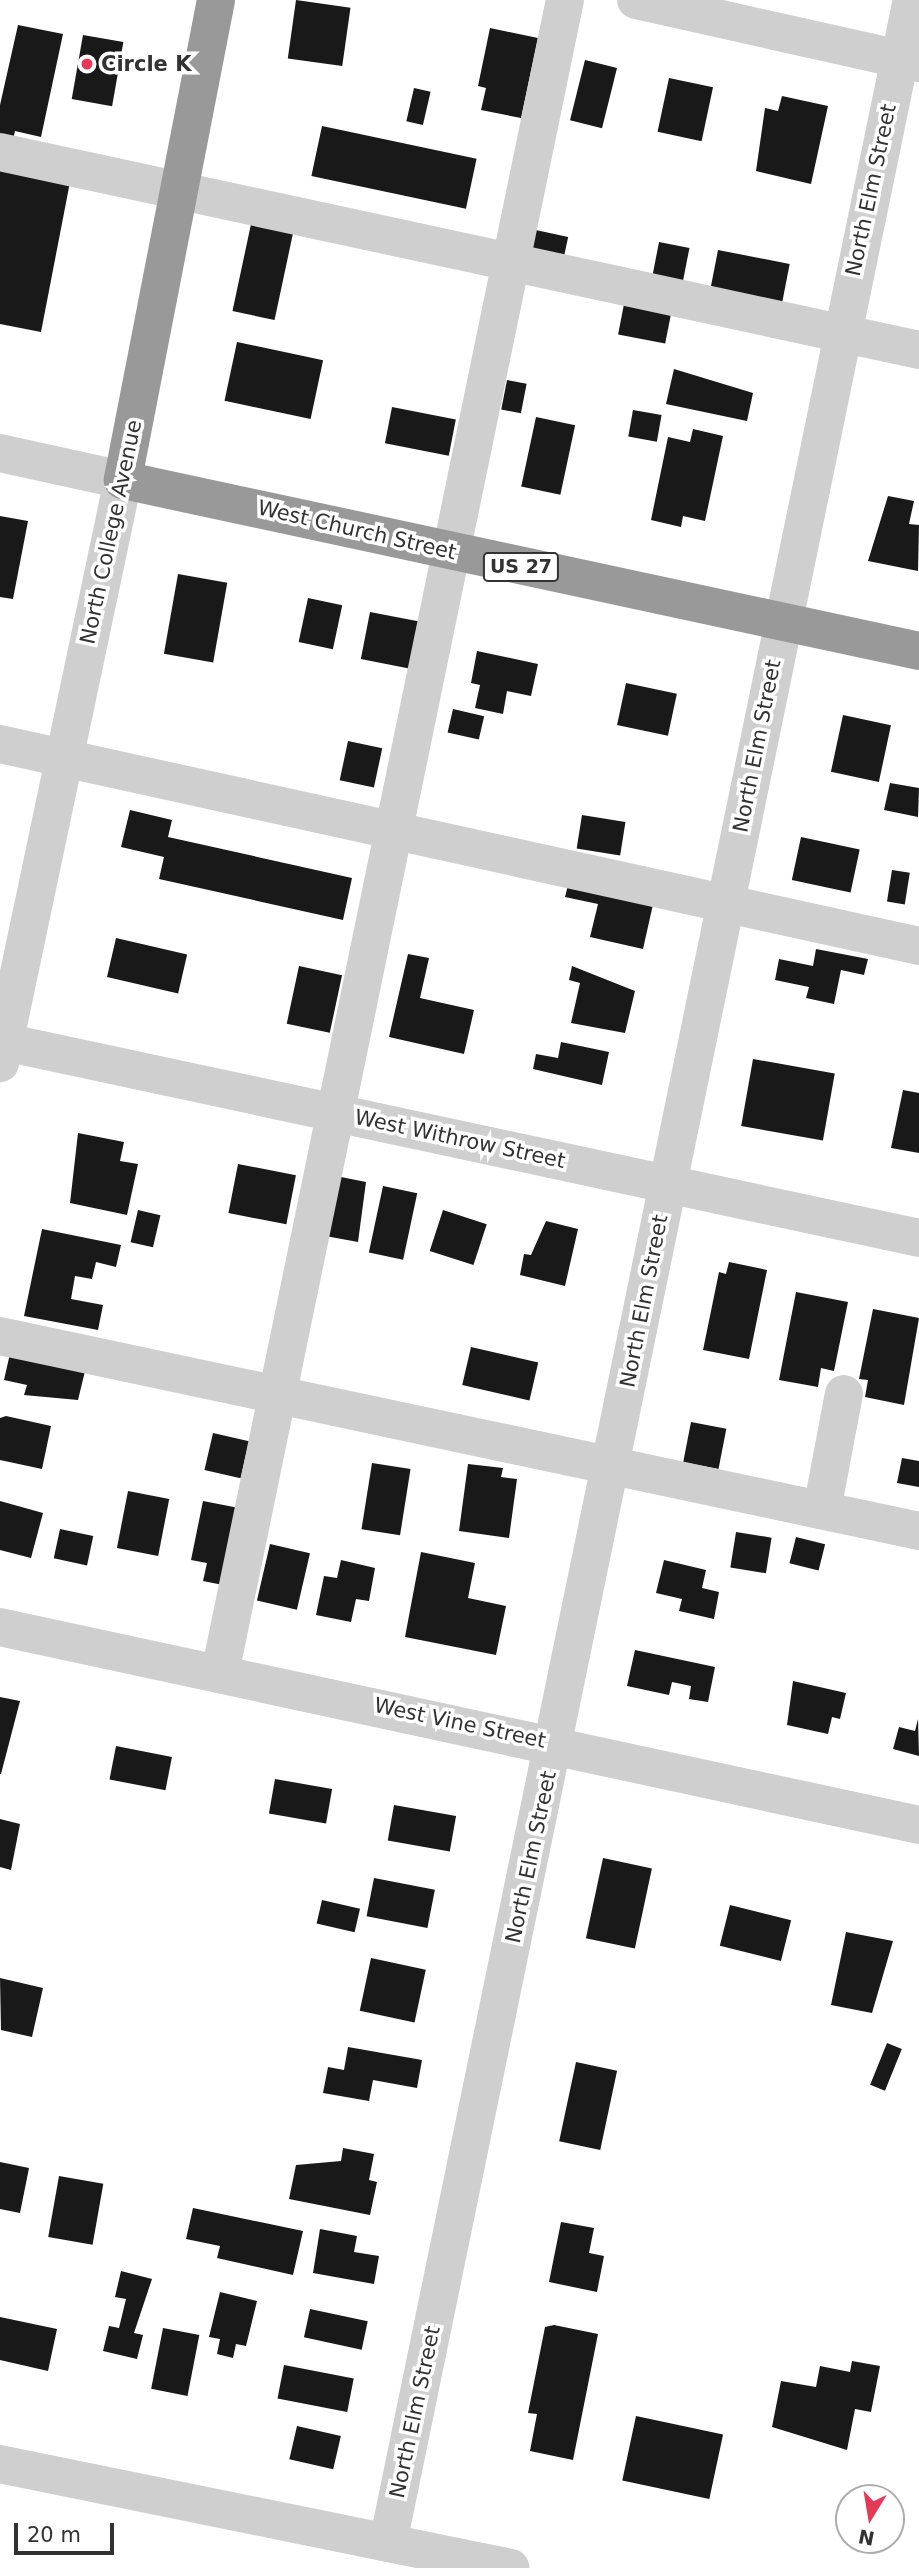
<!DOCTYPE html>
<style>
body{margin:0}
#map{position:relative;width:919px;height:2568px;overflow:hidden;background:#fff;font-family:"DejaVu Sans",sans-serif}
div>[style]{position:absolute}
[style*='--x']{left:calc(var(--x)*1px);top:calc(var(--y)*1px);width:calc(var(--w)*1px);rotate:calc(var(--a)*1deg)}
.building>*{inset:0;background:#191919;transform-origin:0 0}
.minor>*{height:38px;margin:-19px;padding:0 19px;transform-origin:19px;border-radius:19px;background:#cfcfcf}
.highway>*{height:38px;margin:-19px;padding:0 19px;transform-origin:19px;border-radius:19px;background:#999}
.dots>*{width:19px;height:19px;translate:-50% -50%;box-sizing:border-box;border:4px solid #fff;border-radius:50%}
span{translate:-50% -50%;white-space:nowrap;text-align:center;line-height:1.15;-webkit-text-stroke:7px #fff;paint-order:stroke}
.shield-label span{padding:2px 5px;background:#fff;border:2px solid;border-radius:5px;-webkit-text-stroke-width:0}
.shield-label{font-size:19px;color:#323232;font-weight:700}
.poi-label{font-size:21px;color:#323232;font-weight:700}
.left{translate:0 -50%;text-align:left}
.street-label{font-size:21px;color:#323232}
.north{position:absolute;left:835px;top:2484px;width:70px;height:70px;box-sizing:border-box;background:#fff;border:2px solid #adadad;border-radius:50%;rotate:191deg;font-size:19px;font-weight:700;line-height:28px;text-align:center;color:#323232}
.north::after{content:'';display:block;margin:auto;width:24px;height:32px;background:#e43957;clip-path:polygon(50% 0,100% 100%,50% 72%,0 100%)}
.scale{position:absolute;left:14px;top:2523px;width:100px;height:32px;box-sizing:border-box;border:4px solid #323232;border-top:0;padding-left:9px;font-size:21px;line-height:24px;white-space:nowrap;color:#323232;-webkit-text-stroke:5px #fff;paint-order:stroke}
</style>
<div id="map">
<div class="building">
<i style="left:296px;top:0;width:55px;height:59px;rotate:8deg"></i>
<i style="clip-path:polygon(18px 25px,63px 34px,41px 137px,15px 131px,13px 140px,0 137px,0 105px)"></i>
<i style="clip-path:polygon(490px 28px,538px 38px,521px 118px,481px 110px,486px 88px,478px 86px)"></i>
<i style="left:83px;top:35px;width:41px;height:65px;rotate:10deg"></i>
<i style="left:585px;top:60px;width:33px;height:62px;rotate:14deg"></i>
<i style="left:669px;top:78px;width:45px;height:55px;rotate:12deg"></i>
<i style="left:414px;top:88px;width:17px;height:34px;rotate:13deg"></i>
<i style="clip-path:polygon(782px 96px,828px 106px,811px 184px,756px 171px,765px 108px,778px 111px)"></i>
<i style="left:322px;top:126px;width:158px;height:51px;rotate:12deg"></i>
<i style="clip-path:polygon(0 169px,70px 182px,41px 332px,0 324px)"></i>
<i style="left:251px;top:224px;width:43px;height:89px;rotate:12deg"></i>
<i style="left:531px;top:229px;width:38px;height:28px;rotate:12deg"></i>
<i style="left:659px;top:242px;width:31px;height:34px;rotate:11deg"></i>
<i style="left:718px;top:250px;width:73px;height:41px;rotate:11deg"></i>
<i style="left:624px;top:304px;width:48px;height:31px;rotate:11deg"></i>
<i style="left:237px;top:342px;width:88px;height:60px;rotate:12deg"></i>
<i style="clip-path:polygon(674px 369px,753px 393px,747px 421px,666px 404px)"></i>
<i style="left:507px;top:380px;width:20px;height:30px;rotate:11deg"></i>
<i style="left:392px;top:407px;width:65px;height:37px;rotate:11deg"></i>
<i style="left:633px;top:410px;width:29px;height:27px;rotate:10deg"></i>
<i style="left:536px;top:417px;width:40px;height:71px;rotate:12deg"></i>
<i style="clip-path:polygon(693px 429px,723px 436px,705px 521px,683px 516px,681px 527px,651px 520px,668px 437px,690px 442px)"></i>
<i style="clip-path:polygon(888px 496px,914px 501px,909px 524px,919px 525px,918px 571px,868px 561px)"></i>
<i style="clip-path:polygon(0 516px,28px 521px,13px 599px,0 597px)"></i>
<i style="left:178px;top:574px;width:50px;height:81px;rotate:10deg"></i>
<i style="left:308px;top:598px;width:35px;height:45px;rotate:12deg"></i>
<i style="left:370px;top:612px;width:53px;height:48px;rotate:11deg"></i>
<i style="clip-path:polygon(477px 651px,538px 664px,531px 696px,507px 691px,503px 714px,475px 708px,480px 685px,471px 683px)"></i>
<i style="left:626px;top:683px;width:52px;height:43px;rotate:12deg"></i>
<i style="left:453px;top:709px;width:32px;height:24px;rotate:13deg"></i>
<i style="left:843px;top:715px;width:49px;height:58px;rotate:12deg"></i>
<i style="left:348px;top:741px;width:35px;height:40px;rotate:12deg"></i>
<i style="clip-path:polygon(890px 783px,919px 788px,918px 817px,884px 810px)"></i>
<i style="clip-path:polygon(130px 810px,172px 820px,168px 837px,352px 878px,343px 920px,159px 879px,164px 857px,121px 847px)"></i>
<i style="left:582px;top:815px;width:44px;height:34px;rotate:9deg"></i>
<i style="left:801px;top:837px;width:60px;height:44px;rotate:12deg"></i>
<i style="left:892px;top:870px;width:18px;height:32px;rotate:9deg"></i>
<i style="clip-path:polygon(570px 877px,654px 900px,643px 949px,590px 937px,598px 904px,565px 897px)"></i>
<i style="left:116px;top:938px;width:73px;height:40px;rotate:13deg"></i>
<i style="clip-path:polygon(816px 949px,868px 959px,864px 975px,841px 970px,834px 1004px,806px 998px,809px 987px,775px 980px,779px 959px,813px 966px)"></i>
<i style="clip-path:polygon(408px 954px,429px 958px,420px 998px,474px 1010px,464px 1054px,389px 1037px)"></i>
<i style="left:299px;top:966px;width:44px;height:59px;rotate:12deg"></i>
<i style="clip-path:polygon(572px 966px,635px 991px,625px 1033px,571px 1023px,580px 983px,569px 980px)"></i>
<i style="clip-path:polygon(561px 1042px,609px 1052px,602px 1085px,533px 1069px,536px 1054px,558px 1058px)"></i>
<i style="left:753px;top:1059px;width:83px;height:68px;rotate:10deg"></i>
<i style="clip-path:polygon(903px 1090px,919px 1093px,919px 1153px,891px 1148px)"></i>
<i style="clip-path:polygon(78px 1133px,124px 1142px,120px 1161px,138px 1164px,127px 1215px,70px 1203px)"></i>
<i style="left:238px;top:1164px;width:59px;height:50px;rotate:11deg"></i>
<i style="clip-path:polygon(336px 1176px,366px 1182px,358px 1242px,320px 1235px)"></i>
<i style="left:383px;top:1186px;width:35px;height:68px;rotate:12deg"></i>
<i style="left:138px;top:1210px;width:23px;height:33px;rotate:13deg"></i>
<i style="left:443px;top:1210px;width:46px;height:43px;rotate:18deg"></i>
<i style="clip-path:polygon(546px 1221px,578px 1229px,565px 1286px,520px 1275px,524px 1254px,531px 1255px)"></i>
<i style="clip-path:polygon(42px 1229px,121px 1245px,116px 1267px,96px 1262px,92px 1279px,75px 1276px,71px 1299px,103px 1305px,98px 1330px,24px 1316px)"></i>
<i style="clip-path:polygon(729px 1262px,767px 1270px,749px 1359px,703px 1350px,719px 1272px,726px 1274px)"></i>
<i style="clip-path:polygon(796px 1292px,848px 1302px,834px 1371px,821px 1368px,818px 1387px,779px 1380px)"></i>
<i style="clip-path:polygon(873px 1309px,919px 1318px,904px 1405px,865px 1397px,868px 1380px,859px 1379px)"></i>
<i style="left:471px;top:1347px;width:69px;height:39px;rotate:13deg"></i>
<i style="clip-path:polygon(11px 1349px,86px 1367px,78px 1400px,24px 1395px,27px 1385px,4px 1380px)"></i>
<i style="clip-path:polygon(6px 1416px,51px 1426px,42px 1469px,0 1460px,0 1418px)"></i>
<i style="left:691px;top:1422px;width:36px;height:41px;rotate:11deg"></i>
<i style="left:213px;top:1433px;width:37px;height:38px;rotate:13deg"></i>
<i style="clip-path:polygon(902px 1458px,919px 1461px,919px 1487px,897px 1483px)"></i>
<i style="left:372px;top:1463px;width:39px;height:67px;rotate:9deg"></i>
<i style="clip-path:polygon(468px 1464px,503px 1468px,501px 1477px,517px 1479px,509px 1538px,459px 1531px)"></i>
<i style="left:128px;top:1491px;width:42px;height:58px;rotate:11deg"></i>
<i style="clip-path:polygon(0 1501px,43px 1513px,31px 1558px,0 1550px)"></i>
<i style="clip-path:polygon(203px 1501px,244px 1509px,233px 1587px,203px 1581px,207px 1563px,191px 1560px)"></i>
<i style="left:60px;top:1529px;width:34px;height:30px;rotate:12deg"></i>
<i style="left:736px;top:1532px;width:36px;height:36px;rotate:9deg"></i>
<i style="left:796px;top:1537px;width:30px;height:27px;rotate:14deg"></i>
<i style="left:270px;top:1544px;width:41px;height:58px;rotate:13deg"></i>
<i style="clip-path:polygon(421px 1552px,475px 1563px,468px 1598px,506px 1606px,496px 1655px,405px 1637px)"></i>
<i style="clip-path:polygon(341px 1560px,375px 1568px,369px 1601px,356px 1599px,351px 1622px,316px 1615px,324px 1576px,337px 1578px)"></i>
<i style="clip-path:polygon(664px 1560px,706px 1570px,702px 1588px,719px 1592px,714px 1619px,679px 1611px,682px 1599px,656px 1593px)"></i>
<i style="clip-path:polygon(635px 1650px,715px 1667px,708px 1702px,689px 1699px,691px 1686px,672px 1682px,669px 1695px,627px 1686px)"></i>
<i style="clip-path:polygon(793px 1681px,846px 1693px,840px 1719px,832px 1717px,828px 1734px,787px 1725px)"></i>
<i style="clip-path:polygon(0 1697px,20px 1701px,1px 1774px,0 1774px)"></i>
<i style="clip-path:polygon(918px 1719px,919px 1756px,893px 1749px,899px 1727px,915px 1731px)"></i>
<i style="left:116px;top:1746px;width:57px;height:34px;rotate:11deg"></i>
<i style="left:275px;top:1779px;width:58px;height:35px;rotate:10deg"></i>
<i style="left:394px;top:1805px;width:63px;height:36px;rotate:10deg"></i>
<i style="clip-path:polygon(0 1819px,20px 1824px,11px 1870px,0 1867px)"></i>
<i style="left:603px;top:1858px;width:50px;height:82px;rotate:12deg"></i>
<i style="left:374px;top:1878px;width:62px;height:39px;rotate:11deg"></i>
<i style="left:322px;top:1900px;width:39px;height:24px;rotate:13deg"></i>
<i style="left:730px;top:1905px;width:63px;height:42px;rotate:14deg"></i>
<i style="clip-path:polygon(846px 1932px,893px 1941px,872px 2013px,831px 2005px)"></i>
<i style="left:371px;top:1958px;width:56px;height:54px;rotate:12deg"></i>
<i style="clip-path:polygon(0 1978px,43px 1988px,32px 2037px,1px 2030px)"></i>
<i style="left:887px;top:2043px;width:16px;height:45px;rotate:22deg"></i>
<i style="clip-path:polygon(348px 2047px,422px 2060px,417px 2088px,373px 2080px,369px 2101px,323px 2093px,328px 2067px,344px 2070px)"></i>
<i style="left:576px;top:2062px;width:42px;height:81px;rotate:12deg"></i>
<i style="clip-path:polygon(343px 2148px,374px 2154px,369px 2180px,377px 2182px,370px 2215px,289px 2199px,296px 2165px,341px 2161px)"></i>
<i style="clip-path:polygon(0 2162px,29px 2168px,20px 2213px,0 2209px)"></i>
<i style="left:59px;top:2176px;width:45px;height:62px;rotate:10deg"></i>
<i style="clip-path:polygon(193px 2208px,303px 2231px,293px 2275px,217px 2258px,220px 2246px,186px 2239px)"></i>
<i style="clip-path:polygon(561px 2222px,594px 2228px,589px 2253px,604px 2256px,597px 2292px,549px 2282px)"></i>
<i style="clip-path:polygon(320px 2229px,357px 2236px,354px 2252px,379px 2256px,374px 2284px,313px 2273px)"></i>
<i style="clip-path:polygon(121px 2271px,152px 2279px,134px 2333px,143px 2335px,137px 2359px,103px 2351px,109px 2326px,119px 2328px,126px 2299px,115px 2297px)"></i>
<i style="clip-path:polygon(220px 2292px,257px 2301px,246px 2346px,236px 2344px,233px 2358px,217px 2354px,220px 2339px,209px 2337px)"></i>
<i style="left:310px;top:2309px;width:59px;height:29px;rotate:12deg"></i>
<i style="clip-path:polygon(0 2317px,57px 2329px,48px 2371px,0 2360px)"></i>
<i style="clip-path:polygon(554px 2325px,598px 2334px,573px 2460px,530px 2451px,537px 2414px,528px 2413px,545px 2327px)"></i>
<i style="left:163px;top:2328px;width:37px;height:62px;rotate:11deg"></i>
<i style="clip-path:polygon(852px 2361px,880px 2366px,871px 2412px,855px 2409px,847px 2450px,772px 2427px,781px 2381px,816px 2387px,820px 2366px,850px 2372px)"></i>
<i style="left:284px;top:2365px;width:71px;height:34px;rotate:11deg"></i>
<i style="left:636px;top:2416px;width:89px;height:66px;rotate:12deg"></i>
<i style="left:297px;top:2426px;width:45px;height:34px;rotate:13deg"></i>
</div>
<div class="minor">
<i style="--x:636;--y:0;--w:290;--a:12.6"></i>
<i style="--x:0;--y:152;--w:940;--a:12.16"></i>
<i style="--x:0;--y:453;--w:126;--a:12.4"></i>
<i style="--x:123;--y:480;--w:596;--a:101.91"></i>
<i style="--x:0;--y:744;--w:941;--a:12.4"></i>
<i style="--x:0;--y:1041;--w:940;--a:12.1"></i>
<i style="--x:0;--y:1336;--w:939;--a:11.98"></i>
<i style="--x:822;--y:1510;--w:118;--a:-79.3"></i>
<i style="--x:0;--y:1627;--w:940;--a:12.16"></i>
<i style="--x:220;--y:1673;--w:1708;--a:-78.35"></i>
<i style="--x:0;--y:2464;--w:521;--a:11.5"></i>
<i style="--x:388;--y:2543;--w:2596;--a:-78.36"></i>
</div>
<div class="highway">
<i style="--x:216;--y:0;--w:489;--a:101"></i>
<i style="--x:123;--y:480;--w:814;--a:12.12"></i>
</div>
<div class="dots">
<i style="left:87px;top:64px;background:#e43957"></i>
</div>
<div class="shield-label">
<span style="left:521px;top:567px">US 27</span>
</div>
<div class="poi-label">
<span class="left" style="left:101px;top:64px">Circle K</span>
</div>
<div class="street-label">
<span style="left:871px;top:190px;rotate:-78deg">North Elm Street</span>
<span style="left:357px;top:530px;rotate:13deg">West Church Street</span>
<span style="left:111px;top:532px;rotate:-78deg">North College Avenue</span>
<span style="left:757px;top:746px;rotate:-79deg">North Elm Street</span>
<span style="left:460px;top:1139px;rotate:12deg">West Withrow Street</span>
<span style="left:644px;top:1301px;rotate:-79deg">North Elm Street</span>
<span style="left:460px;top:1723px;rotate:12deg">West Vine Street</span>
<span style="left:531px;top:1857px;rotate:-78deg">North Elm Street</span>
<span style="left:415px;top:2412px;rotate:-78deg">North Elm Street</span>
</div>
<div class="north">N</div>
<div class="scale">20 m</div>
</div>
